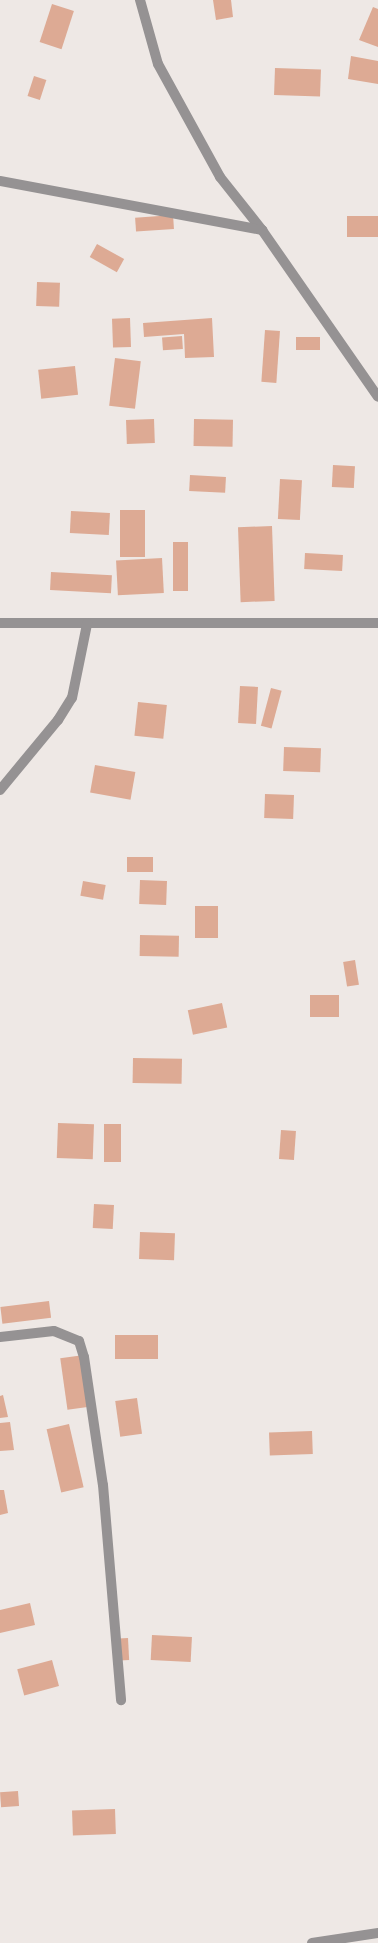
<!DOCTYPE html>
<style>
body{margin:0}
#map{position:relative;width:378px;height:1943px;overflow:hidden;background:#eee8e5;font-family:Arial,sans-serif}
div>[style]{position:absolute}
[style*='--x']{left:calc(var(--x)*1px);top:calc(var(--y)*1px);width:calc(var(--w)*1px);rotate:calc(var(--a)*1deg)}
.building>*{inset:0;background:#ddaa94;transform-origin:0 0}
.street>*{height:10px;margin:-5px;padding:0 5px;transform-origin:5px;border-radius:5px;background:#959293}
span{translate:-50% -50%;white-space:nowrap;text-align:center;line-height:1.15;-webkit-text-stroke:4px #fcf5f3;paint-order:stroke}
</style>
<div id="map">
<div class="building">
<i style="clip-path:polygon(213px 0,231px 0,233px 17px,216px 20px)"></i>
<i style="left:52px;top:4px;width:23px;height:40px;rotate:18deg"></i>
<i style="clip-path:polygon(373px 7px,378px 9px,378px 47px,359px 40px)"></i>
<i style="clip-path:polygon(351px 56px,378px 61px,378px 84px,348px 79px)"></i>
<i style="left:275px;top:68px;width:46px;height:27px;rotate:2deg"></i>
<i style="left:34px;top:76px;width:13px;height:21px;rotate:18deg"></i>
<i style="left:173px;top:215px;width:14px;height:38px;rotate:86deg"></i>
<i style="left:347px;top:216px;width:31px;height:21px"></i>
<i style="left:97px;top:244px;width:31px;height:15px;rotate:29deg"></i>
<i style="left:37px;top:282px;width:23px;height:24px;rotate:2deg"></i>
<i style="left:130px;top:318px;width:29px;height:18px;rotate:88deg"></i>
<i style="clip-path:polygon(212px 318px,214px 357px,185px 358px,184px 334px,144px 337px,143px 323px)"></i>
<i style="left:265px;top:330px;width:15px;height:52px;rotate:4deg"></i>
<i style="left:182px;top:336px;width:13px;height:20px;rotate:86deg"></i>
<i style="left:320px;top:337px;width:13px;height:24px;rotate:90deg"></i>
<i style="left:115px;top:358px;width:26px;height:48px;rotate:7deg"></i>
<i style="left:75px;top:366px;width:29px;height:37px;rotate:84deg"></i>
<i style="left:154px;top:419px;width:24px;height:28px;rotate:88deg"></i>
<i style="left:194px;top:419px;width:39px;height:27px;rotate:1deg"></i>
<i style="left:333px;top:465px;width:22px;height:22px;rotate:3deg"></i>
<i style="left:190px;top:475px;width:36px;height:16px;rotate:3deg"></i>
<i style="left:280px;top:479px;width:22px;height:40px;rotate:3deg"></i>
<i style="left:120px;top:510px;width:25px;height:47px"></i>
<i style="left:71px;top:511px;width:39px;height:22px;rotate:3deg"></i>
<i style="left:272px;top:526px;width:75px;height:34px;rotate:88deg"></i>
<i style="left:173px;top:542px;width:15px;height:49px"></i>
<i style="left:305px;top:553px;width:38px;height:16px;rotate:3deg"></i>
<i style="left:162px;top:558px;width:35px;height:46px;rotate:87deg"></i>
<i style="left:51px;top:572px;width:61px;height:18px;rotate:3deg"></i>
<i style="left:240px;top:686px;width:18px;height:37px;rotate:3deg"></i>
<i style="left:271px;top:688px;width:11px;height:39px;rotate:15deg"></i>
<i style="left:138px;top:702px;width:29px;height:34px;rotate:6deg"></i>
<i style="left:284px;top:747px;width:37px;height:24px;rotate:2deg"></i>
<i style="left:95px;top:765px;width:41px;height:28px;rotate:10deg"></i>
<i style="left:265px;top:794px;width:29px;height:24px;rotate:2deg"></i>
<i style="left:127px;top:857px;width:26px;height:15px"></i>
<i style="left:140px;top:880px;width:27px;height:24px;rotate:2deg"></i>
<i style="left:83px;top:881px;width:23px;height:15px;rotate:10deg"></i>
<i style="left:195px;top:906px;width:23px;height:32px"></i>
<i style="left:140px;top:935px;width:39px;height:21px;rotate:1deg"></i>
<i style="left:355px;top:960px;width:25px;height:12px;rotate:81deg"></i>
<i style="left:310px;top:995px;width:29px;height:22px"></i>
<i style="left:222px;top:1003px;width:25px;height:35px;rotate:78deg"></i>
<i style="left:133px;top:1058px;width:49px;height:25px;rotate:1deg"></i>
<i style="left:58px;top:1123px;width:36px;height:35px;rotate:2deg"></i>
<i style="left:104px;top:1124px;width:17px;height:38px"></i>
<i style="left:281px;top:1130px;width:15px;height:29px;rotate:4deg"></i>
<i style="left:94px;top:1204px;width:20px;height:24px;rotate:3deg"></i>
<i style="left:140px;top:1232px;width:35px;height:27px;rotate:2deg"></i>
<i style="left:49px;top:1301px;width:17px;height:49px;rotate:83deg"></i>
<i style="left:158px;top:1335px;width:24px;height:43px;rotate:90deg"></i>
<i style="left:84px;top:1355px;width:52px;height:24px;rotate:82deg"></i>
<i style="clip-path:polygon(3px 1395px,8px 1417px,0 1418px,0 1396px)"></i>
<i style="left:137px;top:1398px;width:36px;height:22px;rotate:82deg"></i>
<i style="clip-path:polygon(10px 1422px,14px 1450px,0 1451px,0 1423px)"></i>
<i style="left:69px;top:1424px;width:65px;height:23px;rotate:77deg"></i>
<i style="left:312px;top:1431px;width:23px;height:43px;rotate:88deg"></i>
<i style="clip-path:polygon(0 1490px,4px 1490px,8px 1513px,0 1515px)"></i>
<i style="clip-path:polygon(30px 1603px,35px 1625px,0 1633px,0 1610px)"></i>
<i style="left:152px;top:1635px;width:40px;height:25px;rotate:3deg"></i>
<i style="left:128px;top:1638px;width:22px;height:14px;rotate:87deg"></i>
<i style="left:52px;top:1660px;width:27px;height:36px;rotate:75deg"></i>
<i style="left:18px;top:1791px;width:15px;height:18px;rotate:86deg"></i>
<i style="left:115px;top:1809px;width:25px;height:43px;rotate:88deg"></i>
</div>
<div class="street">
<i style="--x:140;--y:0;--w:66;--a:74.3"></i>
<i style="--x:158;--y:64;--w:129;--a:61.2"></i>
<i style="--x:220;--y:177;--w:68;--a:51.6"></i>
<i style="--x:262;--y:230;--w:203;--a:55.2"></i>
<i style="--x:0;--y:181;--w:267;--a:10.6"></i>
<i style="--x:0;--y:623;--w:378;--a:0"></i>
<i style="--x:0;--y:790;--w:91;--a:-50.4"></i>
<i style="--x:58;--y:720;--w:26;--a:-58"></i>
<i style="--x:72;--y:698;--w:76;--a:-78.5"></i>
<i style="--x:0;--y:1337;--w:54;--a:-6.3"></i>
<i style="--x:54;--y:1331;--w:27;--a:22"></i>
<i style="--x:79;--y:1341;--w:17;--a:73"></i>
<i style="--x:84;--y:1357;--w:129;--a:81.6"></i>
<i style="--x:103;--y:1485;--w:216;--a:85.2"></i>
<i style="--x:312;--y:1943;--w:67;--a:-8.6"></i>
</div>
</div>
